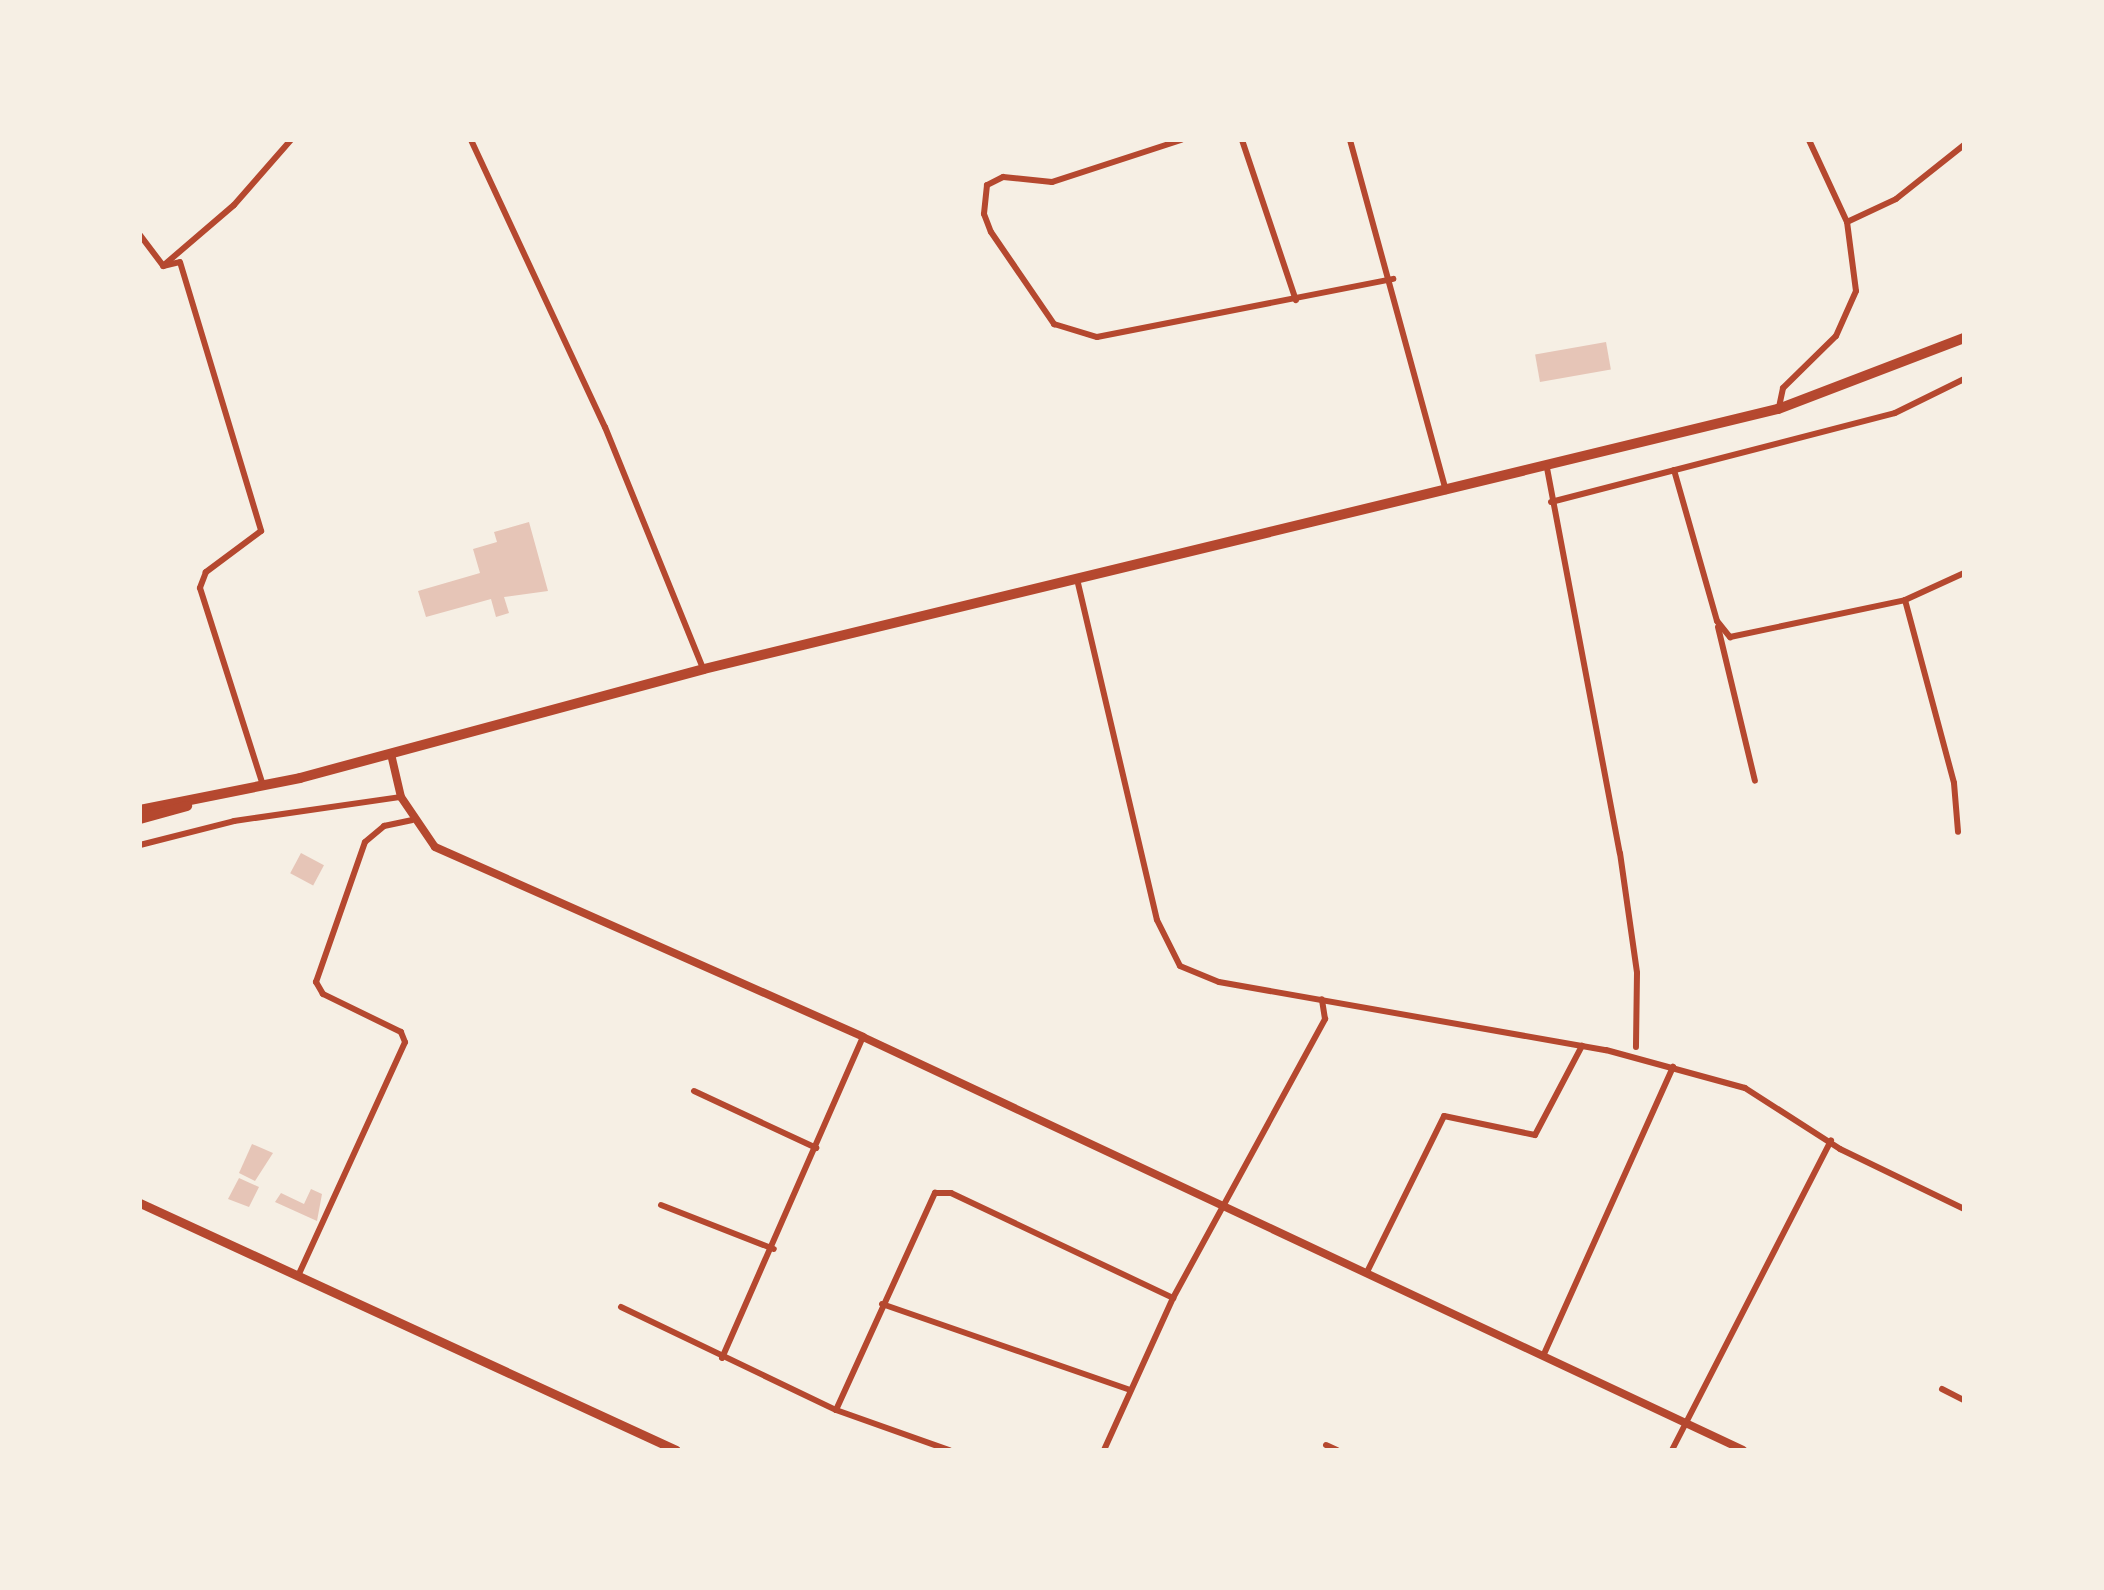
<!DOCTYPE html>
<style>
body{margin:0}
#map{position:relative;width:2104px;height:1590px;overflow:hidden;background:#f6efe4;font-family:"PT Sans Narrow",sans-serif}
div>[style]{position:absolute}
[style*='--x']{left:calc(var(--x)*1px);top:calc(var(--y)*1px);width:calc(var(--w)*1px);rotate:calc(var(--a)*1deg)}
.building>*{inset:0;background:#e6c5b7;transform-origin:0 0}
.minor>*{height:6px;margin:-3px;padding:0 3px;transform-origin:3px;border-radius:3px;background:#b5482f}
.tertiary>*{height:8px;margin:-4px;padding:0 4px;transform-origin:4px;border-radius:4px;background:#b5482f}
.primary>*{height:9px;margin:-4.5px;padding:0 4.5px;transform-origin:4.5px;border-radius:4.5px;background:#b5482f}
.trunk>*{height:10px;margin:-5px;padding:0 5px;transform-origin:5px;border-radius:5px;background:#b5482f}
span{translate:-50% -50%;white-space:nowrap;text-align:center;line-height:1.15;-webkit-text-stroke:10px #f6efe4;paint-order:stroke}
.frame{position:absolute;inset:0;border:142px solid #f6efe4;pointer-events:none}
</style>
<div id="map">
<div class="building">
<i style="left:1606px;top:342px;width:28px;height:72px;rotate:80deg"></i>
<i style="clip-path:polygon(529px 522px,548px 591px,504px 597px,509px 613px,496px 617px,491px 599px,426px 617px,418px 591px,480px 573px,473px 549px,497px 542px,494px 532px)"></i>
<i style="left:301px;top:853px;width:26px;height:23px;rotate:28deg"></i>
<i style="clip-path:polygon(252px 1144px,273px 1153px,255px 1181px,239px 1173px)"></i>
<i style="clip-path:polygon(239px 1178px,259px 1187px,249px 1207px,228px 1199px)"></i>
<i style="clip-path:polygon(311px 1189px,322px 1194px,317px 1221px,275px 1202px,281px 1193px,304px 1204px)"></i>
</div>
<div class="minor">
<i style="--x:471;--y:140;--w:317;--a:65"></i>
<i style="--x:605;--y:427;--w:260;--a:67.9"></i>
<i style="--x:1181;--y:140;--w:136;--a:162"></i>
<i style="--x:1052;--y:182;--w:49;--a:-174.2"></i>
<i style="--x:1003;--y:177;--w:18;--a:153"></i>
<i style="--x:987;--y:185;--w:29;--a:96"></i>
<i style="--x:984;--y:214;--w:19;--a:69"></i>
<i style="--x:991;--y:232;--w:112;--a:55.6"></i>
<i style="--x:1054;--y:324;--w:45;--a:16.8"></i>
<i style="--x:1097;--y:337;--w:302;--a:-11.1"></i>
<i style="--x:1242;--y:140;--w:169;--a:71.4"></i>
<i style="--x:1350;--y:140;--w:364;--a:74.7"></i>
<i style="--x:1847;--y:222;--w:54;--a:-25.1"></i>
<i style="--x:1896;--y:199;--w:87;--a:-38.5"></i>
<i style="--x:140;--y:235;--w:39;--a:53"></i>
<i style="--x:164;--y:265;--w:92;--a:-40.6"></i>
<i style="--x:234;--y:205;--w:86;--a:-48.8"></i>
<i style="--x:163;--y:266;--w:17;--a:-13"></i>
<i style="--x:180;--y:262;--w:281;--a:73.2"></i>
<i style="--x:261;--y:531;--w:69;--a:143.3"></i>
<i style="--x:206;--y:572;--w:17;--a:111"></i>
<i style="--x:200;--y:588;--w:207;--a:72.3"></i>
<i style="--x:1779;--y:407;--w:19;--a:-78"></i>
<i style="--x:1783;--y:388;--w:74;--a:-44.5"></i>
<i style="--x:1836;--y:336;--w:49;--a:-66"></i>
<i style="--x:1856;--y:291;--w:70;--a:-97.4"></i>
<i style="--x:1847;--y:222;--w:90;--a:-114.9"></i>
<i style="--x:1547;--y:468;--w:392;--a:79.3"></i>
<i style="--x:1620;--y:853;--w:121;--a:81.9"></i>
<i style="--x:1637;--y:973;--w:74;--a:90.8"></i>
<i style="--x:1674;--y:470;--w:157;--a:74.1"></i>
<i style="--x:1717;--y:621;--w:21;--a:51"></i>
<i style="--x:1730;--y:637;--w:179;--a:-11.9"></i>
<i style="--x:1905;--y:600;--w:65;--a:-24.6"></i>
<i style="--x:1551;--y:502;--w:355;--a:-14.5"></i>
<i style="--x:1895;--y:413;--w:77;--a:-26.2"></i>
<i style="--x:1077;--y:579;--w:350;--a:76.8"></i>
<i style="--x:1157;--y:920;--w:51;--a:63.4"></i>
<i style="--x:1180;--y:966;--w:42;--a:22.3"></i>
<i style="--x:1219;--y:982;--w:393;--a:10"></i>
<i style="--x:1606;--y:1050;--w:144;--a:15.3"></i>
<i style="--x:1745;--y:1088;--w:113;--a:32.7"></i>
<i style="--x:1840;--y:1149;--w:138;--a:25.8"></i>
<i style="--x:1905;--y:600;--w:189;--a:75"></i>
<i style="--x:1954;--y:783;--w:49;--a:85.3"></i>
<i style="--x:1718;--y:627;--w:158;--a:76.5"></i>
<i style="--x:140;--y:845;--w:97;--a:-14.3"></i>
<i style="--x:234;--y:821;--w:169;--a:-8.2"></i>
<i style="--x:694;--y:1091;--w:135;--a:25"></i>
<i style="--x:661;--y:1205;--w:121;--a:21.3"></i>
<i style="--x:1367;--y:1272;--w:174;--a:-63.7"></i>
<i style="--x:1444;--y:1116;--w:93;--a:11.8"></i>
<i style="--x:1535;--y:1135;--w:101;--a:-62.2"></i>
<i style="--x:298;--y:1276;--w:257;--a:-65.4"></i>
<i style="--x:405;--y:1042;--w:11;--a:-112"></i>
<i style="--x:401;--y:1032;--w:87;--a:-154"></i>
<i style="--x:323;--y:994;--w:14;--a:-120"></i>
<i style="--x:316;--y:982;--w:148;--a:-70.7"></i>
<i style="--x:365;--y:842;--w:25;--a:-40"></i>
<i style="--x:384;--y:826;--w:29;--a:-12"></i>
<i style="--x:882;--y:1304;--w:262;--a:19.1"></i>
<i style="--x:621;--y:1307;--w:238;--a:25.6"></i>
<i style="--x:836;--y:1410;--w:120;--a:19.5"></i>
<i style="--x:1544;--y:1354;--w:315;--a:-65.8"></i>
<i style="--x:722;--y:1358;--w:351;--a:-66.3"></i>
<i style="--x:1942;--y:1389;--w:25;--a:27"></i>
<i style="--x:836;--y:1410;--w:239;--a:-65.5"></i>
<i style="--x:935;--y:1193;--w:16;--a:0"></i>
<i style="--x:951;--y:1193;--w:246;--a:25.3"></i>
<i style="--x:1326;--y:1445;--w:12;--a:24"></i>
<i style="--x:1104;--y:1450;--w:167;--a:-65.6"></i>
<i style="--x:1173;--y:1298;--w:318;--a:-61.4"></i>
<i style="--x:1325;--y:1019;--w:20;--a:-99"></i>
<i style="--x:1672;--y:1450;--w:348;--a:-62.8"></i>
</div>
<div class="tertiary">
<i style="--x:391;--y:754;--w:44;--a:76.9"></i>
<i style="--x:401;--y:797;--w:60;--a:55.8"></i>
<i style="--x:435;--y:847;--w:468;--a:23.9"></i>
<i style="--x:863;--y:1037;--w:972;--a:25.14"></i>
</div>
<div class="primary">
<i style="--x:140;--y:1203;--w:590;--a:24.74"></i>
</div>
<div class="trunk">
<i style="--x:140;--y:810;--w:163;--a:-11.3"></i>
<i style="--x:300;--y:778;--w:418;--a:-15.1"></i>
<i style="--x:704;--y:669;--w:1105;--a:-13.61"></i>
<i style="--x:1778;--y:409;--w:199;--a:-20.9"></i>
<i style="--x:140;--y:819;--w:49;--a:-15.5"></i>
</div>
<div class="frame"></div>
</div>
